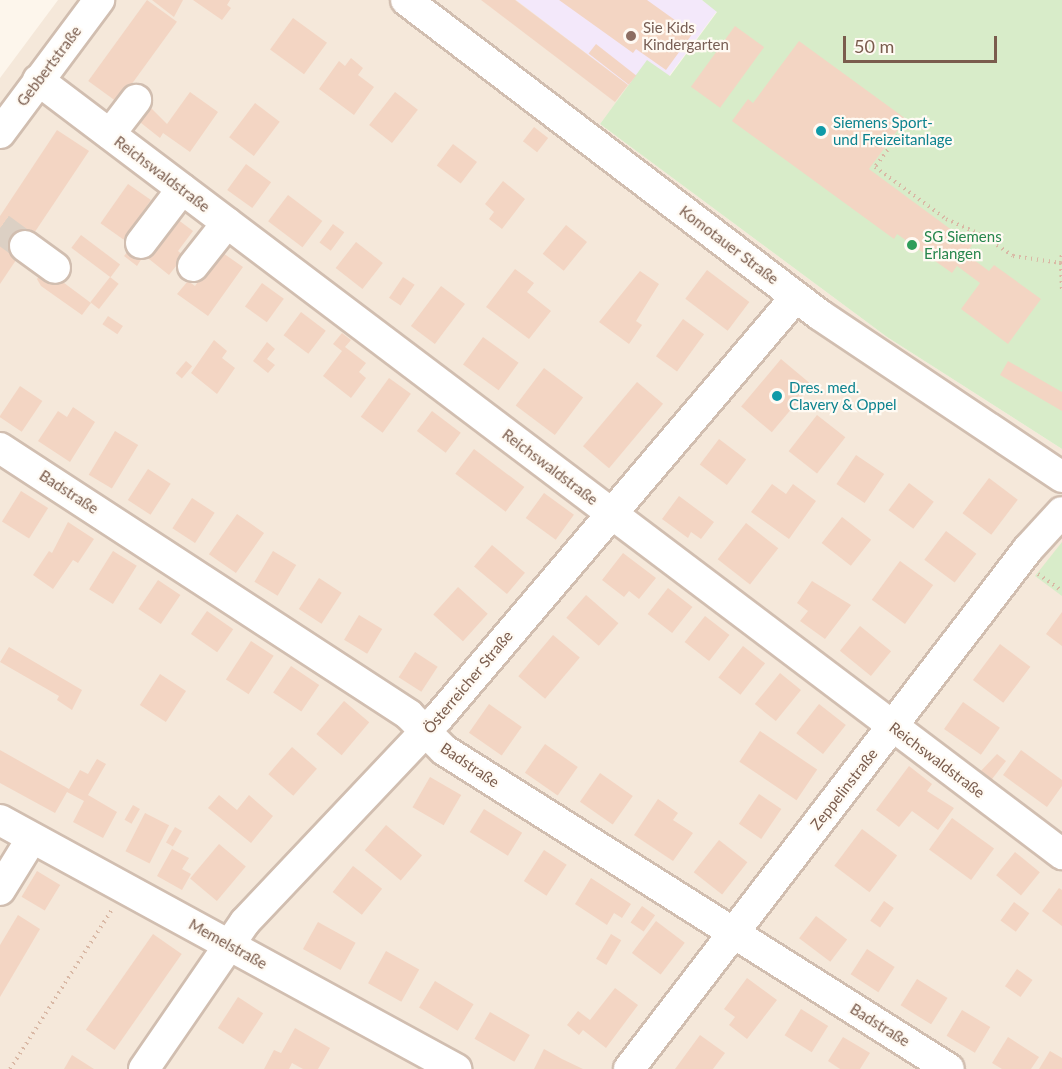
<!DOCTYPE html>
<meta charset="utf-8">
<style>
body{margin:0}
#map{position:relative;width:1062px;height:1069px;overflow:hidden;background:#fdf6ec;font-family:Lato,sans-serif}
div>[style]{position:absolute}
[style*='--x']{left:calc(var(--x)*1px);top:calc(var(--y)*1px);width:calc(var(--w)*1px);rotate:calc(var(--a)*1deg)}
.residential>*{inset:0;background:#f5e8da}
.education>*{inset:0;background:#f3e8fa}
.green>*{inset:0;background:#d8ecc9}
.building>*{inset:0;background:#f3d5c3;transform-origin:0 0}
.minor-tunnel>*{height:30px;margin-top:-15px;transform-origin:0;background:repeating-linear-gradient(90deg,#dcd0c4 0 30px,transparent 0 45px)}
.path>*{height:4px;margin-top:-2px;transform-origin:0;background:repeating-linear-gradient(90deg,#d9b8a5 0 1.5px,transparent 0 6px)}
.roads{filter:drop-shadow(2px 0 #d1beb0) drop-shadow(-2px 0 #d1beb0) drop-shadow(0 2px #d1beb0) drop-shadow(0 -2px #d1beb0)}
.minor>*{height:30px;margin:-15px;padding:0 15px;transform-origin:15px;border-radius:15px;background:#fff}
.dots>*{width:16px;height:16px;translate:-50% -50%;box-sizing:border-box;border:3px solid #fffaf3;border-radius:50%}
span{translate:-50% -50%;white-space:nowrap;text-align:center;line-height:1.15;-webkit-text-stroke:4.5px #fffaf3;paint-order:stroke}
.education-label{font-size:15px;color:#785e54}
.left{translate:0 -50%;text-align:left}
.street-label{font-size:15px;color:#7a5c4d}
.culture-label{font-size:15px;color:#0d838f}
.leisure-label{font-size:15px;color:#27864d}
.scale{position:absolute;left:843px;top:36px;width:154px;height:27px;box-sizing:border-box;border:3px solid #7a5c4d;border-top:0;padding-left:8px;font-size:18px;line-height:21px;white-space:nowrap;color:#7a5c4d;-webkit-text-stroke:4px #fffaf3;paint-order:stroke}
</style>
<div id="map">
<div class="residential">
<i style="clip-path:polygon(58px 0,702px 0,648px 60px,600px 124px,887px 337px,1062px 449px,1062px 1069px,0 1069px,0 78px)"></i>
</div>
<div class="education">
<i style="clip-path:polygon(516px 0,702px 0,717px 11px,669px 76px,628px 85px)"></i>
</div>
<div class="green">
<i style="clip-path:polygon(702px 0,1062px 0,1062px 449px,887px 337px,600px 124px,647px 60px,670px 76px,717px 12px)"></i>
<i style="clip-path:polygon(1062px 542px,1062px 596px,1035px 576px)"></i>
</div>
<div class="building">
<i style="left:147px;top:0;width:37px;height:100px;rotate:36deg"></i>
<i style="clip-path:polygon(152px 0,183px 0,174px 17px)"></i>
<i style="clip-path:polygon(193px 0,230px 0,227px 5px,231px 8px,222px 20px)"></i>
<i style="clip-path:polygon(481px 0,515px 0,628px 85px,615px 102px)"></i>
<i style="clip-path:polygon(559px 0,647px 0,693px 33px,666px 70px,636px 49px,633px 53px)"></i>
<i style="left:293px;top:18px;width:42px;height:39px;rotate:36deg"></i>
<i style="left:735px;top:26px;width:36px;height:75px;rotate:36deg"></i>
<i style="clip-path:polygon(799px 41px,906px 119px,869px 169px,972px 245px,966px 254px,989px 271px,994px 265px,1041px 299px,1008px 344px,961px 309px,980px 283px,957px 266px,952px 273px,897px 234px,894px 239px,732px 121px,748px 99px,753px 103px)"></i>
<i style="left:596px;top:44px;width:51px;height:12px;rotate:38deg"></i>
<i style="clip-path:polygon(351px 58px,363px 68px,358px 75px,374px 87px,354px 115px,319px 89px,339px 61px,345px 66px)"></i>
<i style="clip-path:polygon(190px 92px,218px 112px,190px 152px,163px 133px,160px 138px,136px 119px,147px 104px,167px 124px)"></i>
<i style="left:395px;top:92px;width:29px;height:42px;rotate:38deg"></i>
<i style="left:255px;top:103px;width:31px;height:43px;rotate:37deg"></i>
<i style="left:534px;top:127px;width:18px;height:18px;rotate:38deg"></i>
<i style="clip-path:polygon(57px 130px,89px 151px,0 284px,0 216px)"></i>
<i style="left:453px;top:144px;width:30px;height:27px;rotate:37deg"></i>
<i style="left:246px;top:164px;width:31px;height:32px;rotate:36deg"></i>
<i style="clip-path:polygon(503px 181px,525px 199px,502px 229px,489px 219px,494px 212px,485px 204px)"></i>
<i style="left:128px;top:184px;width:28px;height:48px;rotate:35deg"></i>
<i style="left:288px;top:195px;width:43px;height:33px;rotate:37deg"></i>
<i style="clip-path:polygon(173px 216px,193px 231px,178px 251px,184px 256px,169px 275px,144px 255px,137px 266px,124px 256px,137px 240px)"></i>
<i style="left:333px;top:224px;width:14px;height:23px;rotate:36deg"></i>
<i style="left:566px;top:225px;width:27px;height:37px;rotate:39deg"></i>
<i style="left:81px;top:235px;width:49px;height:16px;rotate:37deg"></i>
<i style="left:356px;top:242px;width:34px;height:33px;rotate:38deg"></i>
<i style="clip-path:polygon(220px 251px,243px 267px,208px 316px,177px 294px,188px 281px,195px 286px)"></i>
<i style="clip-path:polygon(44px 268px,91px 303px,82px 315px,41px 286px,37px 279px)"></i>
<i style="clip-path:polygon(515px 269px,534px 283px,527px 292px,551px 311px,529px 339px,486px 307px)"></i>
<i style="left:707px;top:270px;width:53px;height:36px;rotate:37deg"></i>
<i style="clip-path:polygon(640px 271px,659px 284px,636px 321px,642px 325px,629px 344px,599px 322px)"></i>
<i style="left:110px;top:277px;width:11px;height:32px;rotate:38deg"></i>
<i style="left:403px;top:277px;width:14px;height:25px;rotate:34deg"></i>
<i style="left:262px;top:283px;width:27px;height:29px;rotate:36deg"></i>
<i style="left:441px;top:286px;width:30px;height:50px;rotate:37deg"></i>
<i style="left:301px;top:312px;width:31px;height:29px;rotate:37deg"></i>
<i style="left:108px;top:316px;width:18px;height:10px;rotate:34deg"></i>
<i style="left:683px;top:319px;width:26px;height:46px;rotate:36deg"></i>
<i style="clip-path:polygon(342px 333px,351px 340px,345px 347px,366px 363px,359px 372px,366px 378px,351px 398px,323px 376px,342px 351px,333px 344px)"></i>
<i style="left:483px;top:337px;width:44px;height:34px;rotate:36deg"></i>
<i style="clip-path:polygon(214px 340px,227px 351px,222px 358px,235px 368px,217px 394px,191px 373px)"></i>
<i style="clip-path:polygon(267px 342px,275px 349px,267px 359px,275px 365px,268px 373px,253px 361px)"></i>
<i style="left:781px;top:359px;width:40px;height:62px;rotate:40deg"></i>
<i style="left:186px;top:361px;width:8px;height:16px;rotate:40deg"></i>
<i style="clip-path:polygon(1008px 361px,1062px 392px,1062px 411px,1000px 375px)"></i>
<i style="left:544px;top:368px;width:49px;height:47px;rotate:37deg"></i>
<i style="left:389px;top:378px;width:27px;height:48px;rotate:36deg"></i>
<i style="left:637px;top:382px;width:34px;height:84px;rotate:40deg"></i>
<i style="left:20px;top:386px;width:27px;height:37px;rotate:34deg"></i>
<i style="clip-path:polygon(73px 407px,95px 422px,70px 462px,38px 441px,58px 411px,67px 417px)"></i>
<i style="left:432px;top:411px;width:36px;height:25px;rotate:37deg"></i>
<i style="left:817px;top:415px;width:36px;height:46px;rotate:38deg"></i>
<i style="left:115px;top:431px;width:27px;height:51px;rotate:31deg"></i>
<i style="left:719px;top:439px;width:34px;height:32px;rotate:37deg"></i>
<i style="left:474px;top:449px;width:63px;height:31px;rotate:37deg"></i>
<i style="left:856px;top:455px;width:34px;height:35px;rotate:34deg"></i>
<i style="left:148px;top:469px;width:27px;height:37px;rotate:33deg"></i>
<i style="left:989px;top:478px;width:36px;height:44px;rotate:37deg"></i>
<i style="left:909px;top:483px;width:31px;height:34px;rotate:37deg"></i>
<i style="clip-path:polygon(772px 484px,786px 494px,793px 484px,816px 501px,789px 539px,751px 512px)"></i>
<i style="left:21px;top:491px;width:32px;height:36px;rotate:32deg"></i>
<i style="left:544px;top:493px;width:37px;height:31px;rotate:36deg"></i>
<i style="clip-path:polygon(679px 496px,714px 522px,701px 539px,691px 532px,688px 538px,662px 519px)"></i>
<i style="left:192px;top:498px;width:27px;height:36px;rotate:33deg"></i>
<i style="left:237px;top:514px;width:33px;height:49px;rotate:35deg"></i>
<i style="left:842px;top:517px;width:37px;height:33px;rotate:38deg"></i>
<i style="clip-path:polygon(68px 522px,94px 539px,78px 563px,73px 560px,53px 589px,33px 575px,49px 551px,52px 553px)"></i>
<i style="left:746px;top:523px;width:41px;height:46px;rotate:38deg"></i>
<i style="left:946px;top:531px;width:38px;height:36px;rotate:37deg"></i>
<i style="left:492px;top:545px;width:43px;height:28px;rotate:40deg"></i>
<i style="left:113px;top:551px;width:28px;height:45px;rotate:32deg"></i>
<i style="left:273px;top:551px;width:27px;height:36px;rotate:31deg"></i>
<i style="clip-path:polygon(623px 553px,656px 578px,639px 599px,629px 591px,624px 597px,602px 580px)"></i>
<i style="left:900px;top:561px;width:41px;height:48px;rotate:36deg"></i>
<i style="left:319px;top:578px;width:27px;height:37px;rotate:33deg"></i>
<i style="left:158px;top:580px;width:27px;height:35px;rotate:34deg"></i>
<i style="clip-path:polygon(812px 581px,851px 605px,825px 639px,800px 621px,808px 611px,797px 603px)"></i>
<i style="left:458px;top:587px;width:40px;height:37px;rotate:42deg"></i>
<i style="left:668px;top:588px;width:31px;height:33px;rotate:38deg"></i>
<i style="left:586px;top:595px;width:43px;height:30px;rotate:41deg"></i>
<i style="left:207px;top:611px;width:32px;height:28px;rotate:35deg"></i>
<i style="clip-path:polygon(1062px 612px,1062px 646px,1046px 634px)"></i>
<i style="left:359px;top:615px;width:27px;height:29px;rotate:31deg"></i>
<i style="left:705px;top:616px;width:31px;height:33px;rotate:38deg"></i>
<i style="left:860px;top:626px;width:40px;height:32px;rotate:39deg"></i>
<i style="left:553px;top:635px;width:35px;height:54px;rotate:40deg"></i>
<i style="left:251px;top:641px;width:27px;height:46px;rotate:33deg"></i>
<i style="left:1000px;top:644px;width:38px;height:45px;rotate:37deg"></i>
<i style="left:743px;top:646px;width:28px;height:40px;rotate:38deg"></i>
<i style="clip-path:polygon(9px 647px,82px 690px,72px 710px,57px 700px,59px 696px,0 662px)"></i>
<i style="left:415px;top:652px;width:27px;height:30px;rotate:33deg"></i>
<i style="left:291px;top:666px;width:34px;height:32px;rotate:34deg"></i>
<i style="left:780px;top:673px;width:27px;height:40px;rotate:39deg"></i>
<i style="left:160px;top:674px;width:31px;height:37px;rotate:33deg"></i>
<i style="left:344px;top:701px;width:33px;height:43px;rotate:40deg"></i>
<i style="left:963px;top:702px;width:45px;height:33px;rotate:35deg"></i>
<i style="left:489px;top:704px;width:40px;height:35px;rotate:35deg"></i>
<i style="left:819px;top:704px;width:34px;height:37px;rotate:38deg"></i>
<i style="left:760px;top:731px;width:69px;height:37px;rotate:34deg"></i>
<i style="left:545px;top:744px;width:40px;height:35px;rotate:35deg"></i>
<i style="left:292px;top:747px;width:33px;height:36px;rotate:41deg"></i>
<i style="clip-path:polygon(0 750px,69px 789px,80px 770px,88px 774px,97px 759px,106px 764px,88px 795px,117px 812px,103px 838px,73px 822px,84px 801px,67px 792px,55px 813px,0 783px)"></i>
<i style="clip-path:polygon(1021px 750px,1062px 780px,1062px 786px,1047px 807px,1003px 775px)"></i>
<i style="clip-path:polygon(997px 754px,1006px 761px,989px 783px,978px 774px)"></i>
<i style="clip-path:polygon(909px 766px,932px 784px,927px 791px,954px 808px,938px 830px,912px 811px,899px 827px,876px 810px)"></i>
<i style="left:600px;top:773px;width:40px;height:35px;rotate:35deg"></i>
<i style="left:430px;top:777px;width:36px;height:35px;rotate:30deg"></i>
<i style="left:759px;top:794px;width:27px;height:36px;rotate:34deg"></i>
<i style="clip-path:polygon(219px 795px,237px 810px,249px 795px,273px 816px,251px 843px,208px 808px)"></i>
<i style="clip-path:polygon(658px 799px,678px 813px,673px 820px,693px 833px,673px 861px,634px 835px)"></i>
<i style="left:133px;top:805px;width:8px;height:17px;rotate:30deg"></i>
<i style="left:484px;top:809px;width:45px;height:27px;rotate:32deg"></i>
<i style="left:145px;top:813px;width:27px;height:43px;rotate:27deg"></i>
<i style="left:952px;top:818px;width:52px;height:39px;rotate:36deg"></i>
<i style="left:386px;top:825px;width:47px;height:33px;rotate:40deg"></i>
<i style="left:175px;top:827px;width:8px;height:18px;rotate:30deg"></i>
<i style="left:862px;top:829px;width:44px;height:46px;rotate:37deg"></i>
<i style="left:719px;top:840px;width:36px;height:41px;rotate:38deg"></i>
<i style="left:219px;top:844px;width:35px;height:45px;rotate:40deg"></i>
<i style="clip-path:polygon(172px 849px,189px 858px,182px 869px,191px 874px,182px 890px,157px 876px)"></i>
<i style="left:544px;top:850px;width:27px;height:37px;rotate:33deg"></i>
<i style="left:1015px;top:852px;width:32px;height:30px;rotate:39deg"></i>
<i style="left:353px;top:866px;width:37px;height:33px;rotate:38deg"></i>
<i style="left:37px;top:871px;width:27px;height:30px;rotate:31deg"></i>
<i style="clip-path:polygon(591px 878px,631px 904px,622px 918px,614px 913px,607px 925px,575px 904px)"></i>
<i style="clip-path:polygon(1059px 888px,1062px 890px,1062px 926px,1042px 911px)"></i>
<i style="left:884px;top:901px;width:12px;height:24px;rotate:35deg"></i>
<i style="left:1014px;top:902px;width:19px;height:23px;rotate:36deg"></i>
<i style="left:642px;top:906px;width:16px;height:20px;rotate:35deg"></i>
<i style="clip-path:polygon(18px 915px,40px 929px,0 997px,0 945px)"></i>
<i style="left:816px;top:916px;width:39px;height:28px;rotate:37deg"></i>
<i style="left:656px;top:921px;width:36px;height:40px;rotate:37deg"></i>
<i style="left:318px;top:922px;width:43px;height:31px;rotate:29deg"></i>
<i style="left:153px;top:934px;width:35px;height:117px;rotate:35deg"></i>
<i style="left:611px;top:934px;width:12px;height:29px;rotate:31deg"></i>
<i style="left:867px;top:949px;width:33px;height:30px;rotate:33deg"></i>
<i style="left:386px;top:951px;width:38px;height:37px;rotate:29deg"></i>
<i style="left:1017px;top:969px;width:19px;height:21px;rotate:35deg"></i>
<i style="clip-path:polygon(747px 978px,777px 1000px,747px 1039px,729px 1025px,735px 1017px,724px 1009px)"></i>
<i style="left:917px;top:979px;width:36px;height:31px;rotate:32deg"></i>
<i style="left:435px;top:981px;width:45px;height:31px;rotate:31deg"></i>
<i style="clip-path:polygon(615px 988px,638px 1005px,606px 1048px,583px 1030px,579px 1035px,567px 1025px,578px 1011px,590px 1020px)"></i>
<i style="left:238px;top:997px;width:30px;height:37px;rotate:33deg"></i>
<i style="left:801px;top:1009px;width:32px;height:31px;rotate:32deg"></i>
<i style="left:962px;top:1010px;width:33px;height:30px;rotate:31deg"></i>
<i style="left:490px;top:1012px;width:46px;height:31px;rotate:30deg"></i>
<i style="clip-path:polygon(295px 1028px,330px 1048px,318px 1069px,303px 1069px,292px 1063px,289px 1069px,264px 1069px,274px 1050px,281px 1053px)"></i>
<i style="clip-path:polygon(700px 1035px,725px 1053px,713px 1069px,675px 1069px)"></i>
<i style="clip-path:polygon(843px 1037px,870px 1053px,860px 1069px,840px 1069px,828px 1061px)"></i>
<i style="clip-path:polygon(1008px 1037px,1039px 1057px,1031px 1069px,1002px 1069px,992px 1063px)"></i>
<i style="clip-path:polygon(544px 1049px,562px 1059px,583px 1069px,534px 1069px)"></i>
<i style="clip-path:polygon(1050px 1051px,1062px 1058px,1062px 1069px,1039px 1069px)"></i>
<i style="clip-path:polygon(72px 1055px,94px 1069px,64px 1069px)"></i>
</div>
<div class="minor-tunnel">
<i style="--x:0;--y:228;--w:31;--a:36"></i>
</div>
<div class="path">
<i style="--x:909;--y:121;--w:57;--a:126.5"></i>
<i style="--x:875;--y:167;--w:88;--a:36.2"></i>
<i style="--x:946;--y:219;--w:39;--a:24"></i>
<i style="--x:982;--y:235;--w:37;--a:34"></i>
<i style="--x:1013;--y:256;--w:49;--a:8.3"></i>
<i style="--x:1061;--y:263;--w:11;--a:-85"></i>
<i style="--x:1061;--y:263;--w:29;--a:88"></i>
<i style="--x:1038;--y:574;--w:29;--a:35"></i>
<i style="--x:10;--y:1069;--w:191;--a:-57.4"></i>
</div>
<div class="roads">
<div class="minor">
<i style="--x:406;--y:0;--w:520;--a:37.27"></i>
<i style="--x:820;--y:315;--w:291;--a:33.8"></i>
<i style="--x:38;--y:80;--w:1284;--a:37.08"></i>
<i style="--x:0;--y:133;--w:166;--a:-53.3"></i>
<i style="--x:110;--y:134;--w:43;--a:-52.6"></i>
<i style="--x:141;--y:243;--w:68;--a:-52.8"></i>
<i style="--x:25;--y:246;--w:37;--a:36"></i>
<i style="--x:193;--y:266;--w:55;--a:-51.7"></i>
<i style="--x:0;--y:448;--w:488;--a:33.1"></i>
<i style="--x:409;--y:715;--w:49;--a:45"></i>
<i style="--x:444;--y:750;--w:597;--a:32.28"></i>
<i style="--x:0;--y:820;--w:520;--a:28.64"></i>
<i style="--x:0;--y:890;--w:61;--a:-58.4"></i>
<i style="--x:144;--y:1069;--w:178;--a:-55.5"></i>
<i style="--x:245;--y:922;--w:282;--a:-46.6"></i>
<i style="--x:439;--y:717;--w:551;--a:-49.64"></i>
<i style="--x:629;--y:1069;--w:655;--a:-52.5"></i>
<i style="--x:1028;--y:549;--w:50;--a:-47.4"></i>
</div>
</div>
<div class="dots">
<i style="left:631px;top:36px;background:#8d6e63"></i>
<i style="left:821px;top:131px;background:#0f9aa8"></i>
<i style="left:912px;top:245px;background:#2e9e5b"></i>
<i style="left:777px;top:396px;background:#0f9aa8"></i>
</div>
<div class="education-label">
<span class="left" style="left:643px;top:36px">Sie Kids<br>Kindergarten</span>
</div>
<div class="street-label">
<span style="left:49px;top:66px;rotate:-53deg">Gebbertstraße</span>
<span style="left:162px;top:174px;rotate:37deg">Reichswaldstraße</span>
<span style="left:729px;top:245px;rotate:37deg">Komotauer Straße</span>
<span style="left:550px;top:467px;rotate:37deg">Reichswaldstraße</span>
<span style="left:69px;top:492px;rotate:33deg">Badstraße</span>
<span style="left:468px;top:682px;rotate:-50deg">Österreicher Straße</span>
<span style="left:937px;top:760px;rotate:37deg">Reichswaldstraße</span>
<span style="left:470px;top:765px;rotate:34deg">Badstraße</span>
<span style="left:844px;top:789px;rotate:-52deg">Zeppelinstraße</span>
<span style="left:228px;top:944px;rotate:29deg">Memelstraße</span>
<span style="left:880px;top:1025px;rotate:32deg">Badstraße</span>
</div>
<div class="culture-label">
<span class="left" style="left:833px;top:131px">Siemens Sport-<br>und Freizeitanlage</span>
<span class="left" style="left:789px;top:396px">Dres. med.<br>Clavery &amp; Oppel</span>
</div>
<div class="leisure-label">
<span class="left" style="left:924px;top:245px">SG Siemens<br>Erlangen</span>
</div>
<div class="scale">50 m</div>
</div>
